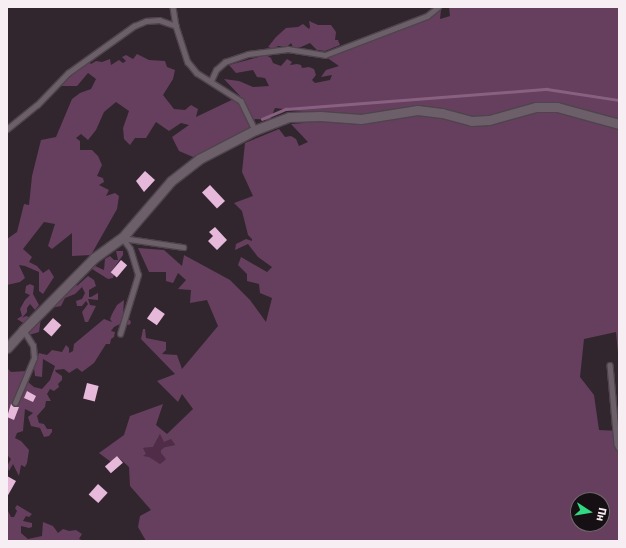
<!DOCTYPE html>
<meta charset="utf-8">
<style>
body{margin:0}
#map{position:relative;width:626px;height:548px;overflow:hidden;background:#31262e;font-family:"Fira Sans",sans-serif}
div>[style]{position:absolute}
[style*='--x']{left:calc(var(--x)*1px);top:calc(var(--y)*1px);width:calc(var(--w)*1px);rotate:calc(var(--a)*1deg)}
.green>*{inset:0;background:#502c49}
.forest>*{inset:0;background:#653f5d}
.stream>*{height:2.5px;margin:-1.25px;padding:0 1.25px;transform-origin:1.25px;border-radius:1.25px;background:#896180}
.building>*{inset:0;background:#e6b9db;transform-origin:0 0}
.roads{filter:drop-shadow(1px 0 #4e444b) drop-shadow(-1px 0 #4e444b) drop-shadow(0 1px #4e444b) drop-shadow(0 -1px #4e444b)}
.lane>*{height:4.5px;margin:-2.25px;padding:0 2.25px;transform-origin:2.25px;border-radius:2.25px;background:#6c5f69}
.street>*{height:9px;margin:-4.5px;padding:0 4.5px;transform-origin:4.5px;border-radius:4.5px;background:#6c5f69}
span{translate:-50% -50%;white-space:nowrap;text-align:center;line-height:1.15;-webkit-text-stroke:4px #161014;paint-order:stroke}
.frame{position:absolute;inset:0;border:8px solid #f6eef3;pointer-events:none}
.north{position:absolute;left:570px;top:492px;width:40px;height:40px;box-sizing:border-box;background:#161014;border:1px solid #70696d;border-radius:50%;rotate:102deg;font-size:11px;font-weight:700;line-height:16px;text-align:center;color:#f6eef3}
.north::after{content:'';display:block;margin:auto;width:14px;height:18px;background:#33d882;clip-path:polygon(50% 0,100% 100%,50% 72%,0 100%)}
</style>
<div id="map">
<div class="green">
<i style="clip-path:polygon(160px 434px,171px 439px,175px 445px,165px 447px,166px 459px,160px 464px,142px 457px,143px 448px,153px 447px)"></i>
</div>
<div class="forest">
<i style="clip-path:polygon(evenodd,449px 7px,619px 7px,619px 364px,616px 332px,584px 339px,580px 377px,594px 395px,599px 430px,619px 431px,619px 541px,146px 541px,138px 527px,140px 516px,151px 510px,130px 486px,129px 467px,117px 456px,111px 462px,99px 453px,124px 435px,130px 416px,163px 404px,156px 425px,167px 434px,193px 409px,182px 394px,178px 402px,157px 381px,175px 374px,141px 339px,143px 329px,145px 329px,146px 338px,166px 342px,166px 350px,162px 354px,177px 355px,182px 369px,218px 326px,207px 300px,190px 303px,191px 290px,178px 289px,186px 280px,178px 273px,173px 283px,166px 281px,166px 272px,149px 272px,138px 248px,164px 250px,182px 266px,184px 255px,230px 280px,250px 300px,266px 322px,272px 298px,260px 293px,259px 284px,247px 281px,247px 274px,238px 265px,241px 257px,267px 272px,272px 267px,258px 257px,248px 244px,235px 250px,236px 244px,246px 239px,252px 241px,252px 239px,248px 235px,242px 211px,234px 203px,253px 196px,242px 172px,245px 143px,279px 129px,285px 137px,291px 136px,296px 139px,299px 146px,308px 142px,291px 124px,304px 123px,311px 120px,308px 112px,275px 108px,270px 120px,255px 119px,247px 130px,193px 157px,179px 151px,172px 137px,189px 125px,181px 123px,169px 131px,156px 122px,146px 138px,135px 138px,130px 145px,124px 139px,123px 128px,129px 111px,116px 102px,104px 112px,96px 130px,88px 140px,81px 134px,76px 138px,80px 141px,80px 150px,92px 150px,98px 156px,102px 165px,97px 176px,103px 178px,104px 182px,99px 185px,109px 190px,106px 196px,115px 193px,119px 196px,117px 209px,91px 255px,72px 256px,72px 233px,52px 249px,48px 246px,55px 224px,44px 222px,23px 249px,32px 257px,29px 262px,37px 266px,43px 273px,49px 269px,54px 277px,43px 294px,39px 291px,39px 272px,25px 266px,19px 265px,25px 278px,20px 282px,7px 285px,7px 239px,17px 232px,24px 204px,29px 205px,32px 176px,41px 140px,56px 137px,72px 99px,80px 93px,91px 89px,96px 79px,88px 73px,77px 86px,58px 86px,69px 74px,88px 61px,91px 64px,96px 61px,102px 62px,110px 59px,111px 65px,119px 60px,123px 63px,126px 61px,122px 57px,126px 55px,133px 59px,137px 54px,149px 60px,165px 61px,167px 67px,175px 70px,173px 79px,163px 95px,174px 109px,185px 110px,191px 105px,198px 109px,196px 117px,240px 96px,224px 79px,239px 81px,253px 87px,269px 86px,265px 78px,257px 77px,253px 70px,236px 73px,229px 65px,266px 55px,271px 58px,273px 63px,281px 66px,287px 59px,292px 62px,290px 65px,297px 64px,301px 65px,302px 68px,309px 67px,314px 69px,316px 75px,312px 80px,315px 83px,330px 80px,332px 75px,321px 77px,326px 70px,339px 66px,326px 57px,428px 17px,436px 11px,441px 10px,440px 19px,450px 16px,449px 7px,160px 434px,164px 442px,171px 439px,175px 445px,165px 447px,161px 450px,161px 453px,166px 459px,160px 464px,149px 457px,143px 456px,146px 454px,143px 448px,153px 447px,160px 434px,449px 7px,578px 500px,602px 500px,602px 524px,578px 524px,578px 500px)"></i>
<i style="clip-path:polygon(309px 21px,318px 25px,331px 25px,336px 32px,335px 40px,338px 40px,340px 45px,325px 51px,317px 50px,310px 43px,301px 47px,293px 47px,291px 43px,287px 47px,278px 46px,273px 49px,268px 47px,276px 37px,286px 28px,298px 27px,303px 24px,309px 29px,310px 27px)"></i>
<i style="clip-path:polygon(116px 251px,123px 251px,123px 255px,111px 272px,114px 275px,113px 278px,108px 279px,92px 269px,93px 265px,104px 270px,105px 259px,110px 256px,114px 260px,118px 260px)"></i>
<i style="clip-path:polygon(88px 276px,94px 280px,96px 286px,89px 290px,89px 297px,91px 297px,98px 293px,98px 300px,88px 299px,90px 305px,96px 306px,88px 322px,85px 322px,82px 312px,88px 304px,86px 301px,82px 306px,77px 306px,76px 301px,82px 299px,85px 293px,82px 287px,75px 294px,65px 298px,61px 306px,51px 308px,45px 317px,41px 318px,39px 332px,29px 335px,27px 330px,39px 316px,44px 315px,75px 282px,77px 286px,78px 285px)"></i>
<i style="clip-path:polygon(30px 284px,34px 286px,33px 294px,39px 305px,35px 310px,30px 304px,27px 308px,27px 312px,22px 318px,26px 316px,29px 317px,25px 324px,17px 319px,22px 316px,20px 309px,25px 300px,30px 295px,25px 293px,26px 286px)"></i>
<i style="clip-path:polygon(124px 300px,123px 315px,126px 320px,130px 320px,131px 323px,129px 325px,120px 324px,114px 327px,111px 331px,115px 332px,114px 337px,111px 339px,110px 344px,106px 344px,94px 363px,82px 372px,77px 368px,69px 373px,64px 369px,55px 370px,56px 372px,62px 376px,62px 380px,58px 384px,59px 387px,54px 391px,50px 389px,47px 394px,51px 401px,46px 401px,45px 407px,37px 416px,39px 423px,44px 424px,47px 429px,52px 429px,52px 432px,49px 436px,44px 437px,40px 428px,31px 426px,28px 417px,33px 413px,25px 409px,23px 431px,17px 433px,15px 438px,21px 441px,29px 450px,27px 463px,25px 467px,21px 465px,19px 476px,13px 464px,9px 471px,7px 466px,11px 459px,7px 455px,7px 368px,11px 372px,26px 371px,23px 378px,34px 387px,42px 389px,50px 380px,55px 366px,43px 359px,42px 377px,35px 376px,34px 368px,39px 353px,47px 355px,52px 350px,62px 352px,66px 345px,69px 348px,69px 353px,73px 351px,74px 344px,104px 319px,112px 322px,110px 319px,112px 314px,117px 305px)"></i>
<i style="clip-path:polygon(17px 505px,32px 514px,29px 517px,26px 516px,23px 521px,32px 523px,32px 527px,29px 528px,21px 526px,21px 533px,28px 539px,42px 536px,43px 522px,53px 526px,58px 533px,63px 529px,69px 531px,76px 530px,82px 534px,79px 539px,84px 541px,7px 541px,7px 513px,8px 511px,11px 517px,14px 517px,17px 511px,15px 508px)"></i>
</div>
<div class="stream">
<i style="--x:262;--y:119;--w:26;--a:-23"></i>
<i style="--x:286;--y:109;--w:262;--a:-4.4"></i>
<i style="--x:547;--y:89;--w:73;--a:8.7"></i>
</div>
<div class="building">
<i style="clip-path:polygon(145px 171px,155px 180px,144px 192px,136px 181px)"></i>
<i style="left:210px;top:185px;width:22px;height:11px;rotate:47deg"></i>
<i style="clip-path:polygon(215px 227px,227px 240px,217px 250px,208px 241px,213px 236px,209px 232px)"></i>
<i style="left:121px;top:260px;width:8px;height:16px;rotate:40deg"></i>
<i style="left:155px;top:307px;width:12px;height:14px;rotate:35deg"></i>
<i style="left:53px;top:318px;width:11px;height:15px;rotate:41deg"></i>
<i style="left:87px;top:383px;width:12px;height:16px;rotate:14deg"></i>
<i style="clip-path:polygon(27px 391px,36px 396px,33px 402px,24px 398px)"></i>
<i style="clip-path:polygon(11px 404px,14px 407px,19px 407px,14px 420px,7px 417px)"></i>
<i style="left:117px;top:456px;width:9px;height:16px;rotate:49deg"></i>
<i style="clip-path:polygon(7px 476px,16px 481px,7px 497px)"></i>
<i style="left:98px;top:484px;width:13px;height:14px;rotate:42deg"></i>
</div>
<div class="roads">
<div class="lane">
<i style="--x:173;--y:7;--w:19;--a:81"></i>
<i style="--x:176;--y:26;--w:38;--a:72"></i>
<i style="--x:188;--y:62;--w:14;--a:51"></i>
<i style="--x:197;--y:73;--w:52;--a:32.5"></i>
<i style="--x:241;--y:101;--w:32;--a:64"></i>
<i style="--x:211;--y:81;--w:12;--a:-66"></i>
<i style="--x:216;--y:70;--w:12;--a:-42"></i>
<i style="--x:225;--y:62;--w:24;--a:-19"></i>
<i style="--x:248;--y:54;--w:40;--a:-7.1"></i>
<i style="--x:288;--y:49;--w:37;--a:9"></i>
<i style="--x:325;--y:55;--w:109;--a:-20.9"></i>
<i style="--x:427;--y:16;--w:14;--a:-39"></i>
<i style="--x:7;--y:129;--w:38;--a:-39"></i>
<i style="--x:37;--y:105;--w:45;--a:-45.9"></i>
<i style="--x:68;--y:73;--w:81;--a:-35.5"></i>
<i style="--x:134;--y:26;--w:13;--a:-23"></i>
<i style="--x:146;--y:21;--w:13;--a:-4"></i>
<i style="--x:159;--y:20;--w:18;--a:19"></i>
<i style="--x:122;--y:238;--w:62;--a:8.4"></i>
<i style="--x:120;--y:334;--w:62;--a:-73"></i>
<i style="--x:138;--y:275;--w:27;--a:-107"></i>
<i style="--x:130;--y:249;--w:14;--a:-126"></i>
<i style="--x:610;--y:365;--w:79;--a:84.9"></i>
<i style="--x:617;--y:444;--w:4;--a:63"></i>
<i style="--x:15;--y:403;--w:49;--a:-67.1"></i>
<i style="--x:34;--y:358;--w:12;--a:-95"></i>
<i style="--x:33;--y:346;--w:19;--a:-122"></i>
</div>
<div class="street">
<i style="--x:7;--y:348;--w:24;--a:-48"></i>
<i style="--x:23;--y:330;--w:101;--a:-45.4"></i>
<i style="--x:94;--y:258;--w:34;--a:-36"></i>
<i style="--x:122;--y:238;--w:75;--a:-49.3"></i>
<i style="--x:171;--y:181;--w:36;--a:-38"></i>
<i style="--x:199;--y:159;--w:63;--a:-27.4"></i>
<i style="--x:255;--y:130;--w:36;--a:-21"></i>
<i style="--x:289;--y:117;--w:31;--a:-2"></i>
<i style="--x:320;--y:116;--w:41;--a:4.2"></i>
<i style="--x:361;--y:119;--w:57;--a:-9.1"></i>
<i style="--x:417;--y:110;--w:25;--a:7"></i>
<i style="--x:442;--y:113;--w:30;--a:15"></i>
<i style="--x:471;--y:121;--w:18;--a:-3"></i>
<i style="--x:489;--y:120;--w:49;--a:-15.5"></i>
<i style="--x:536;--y:107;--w:21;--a:0"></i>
<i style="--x:557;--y:107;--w:64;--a:15.3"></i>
</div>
</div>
<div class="frame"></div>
<div class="north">Пн</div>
</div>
